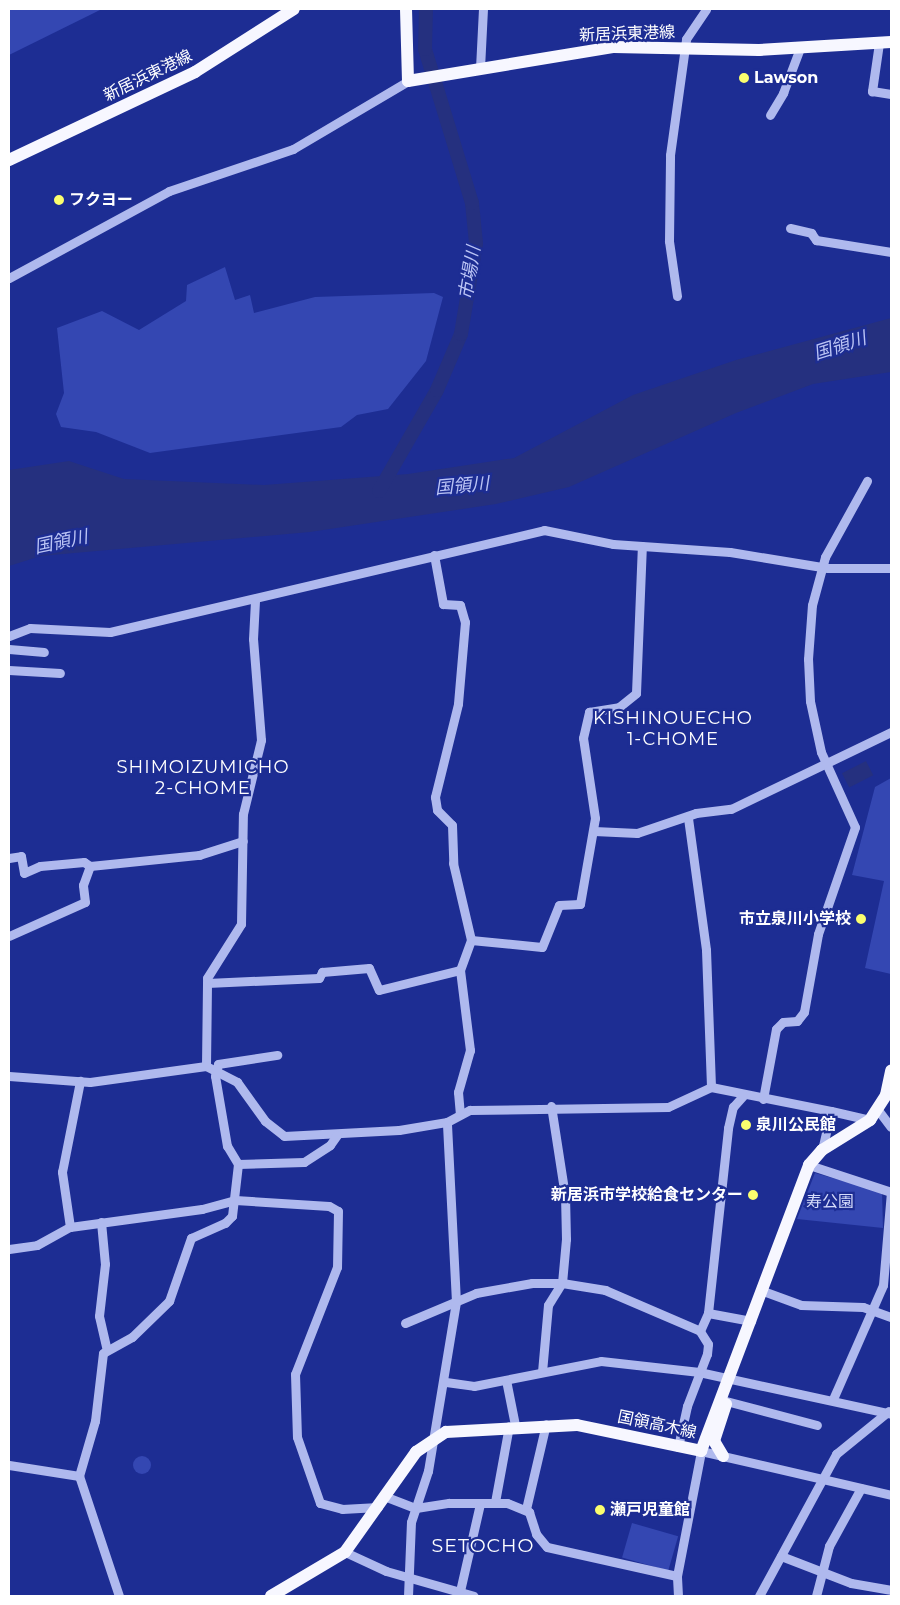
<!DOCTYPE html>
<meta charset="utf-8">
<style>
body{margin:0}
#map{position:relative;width:900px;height:1605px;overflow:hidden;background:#1d2d93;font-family:Montserrat,"Noto Sans JP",sans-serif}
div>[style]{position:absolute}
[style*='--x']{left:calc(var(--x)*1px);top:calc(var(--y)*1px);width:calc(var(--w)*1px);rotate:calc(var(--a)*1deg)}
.green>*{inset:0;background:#3447b2;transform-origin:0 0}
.round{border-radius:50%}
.water>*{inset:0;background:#25307f;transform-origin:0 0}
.river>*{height:14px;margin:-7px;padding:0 7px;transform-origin:7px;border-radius:7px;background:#25307f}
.minor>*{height:9px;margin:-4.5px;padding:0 4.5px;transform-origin:4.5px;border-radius:4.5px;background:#afb9ee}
.major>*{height:12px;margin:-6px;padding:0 6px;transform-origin:6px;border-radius:6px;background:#f7f7ff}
.dots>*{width:14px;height:14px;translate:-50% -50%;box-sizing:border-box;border:2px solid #1d2d93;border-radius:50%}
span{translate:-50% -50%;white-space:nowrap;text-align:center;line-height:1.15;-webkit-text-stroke:4.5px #1d2d93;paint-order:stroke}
.street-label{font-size:16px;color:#fff}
.poi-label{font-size:16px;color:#fff;font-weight:700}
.left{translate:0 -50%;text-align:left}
.right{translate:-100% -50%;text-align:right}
.park-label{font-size:16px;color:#d5dbfa}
.water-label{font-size:18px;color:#bbc4f5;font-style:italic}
.neighbourhood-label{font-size:18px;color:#fff;letter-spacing:1px}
.quarter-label{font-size:19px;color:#fff;letter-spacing:1px}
.frame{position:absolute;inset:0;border:10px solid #fff;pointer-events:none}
</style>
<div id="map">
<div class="green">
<i style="clip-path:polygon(9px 9px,102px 9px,9px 55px)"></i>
<i style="clip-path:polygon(225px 267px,235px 300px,250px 295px,254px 313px,315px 297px,434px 293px,443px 297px,426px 361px,388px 409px,357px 415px,341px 427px,150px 453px,96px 432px,61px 427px,56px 414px,64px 393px,57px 328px,102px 311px,139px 330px,186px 301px,187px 285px)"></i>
<i style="clip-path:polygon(891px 778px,891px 974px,865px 968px,884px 881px,852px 875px,875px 787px)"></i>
<i style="clip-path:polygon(815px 1173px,882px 1192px,883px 1228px,797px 1219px)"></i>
<i class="round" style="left:133px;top:1456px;width:18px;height:18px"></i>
<i style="left:632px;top:1523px;width:48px;height:36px;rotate:16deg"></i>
</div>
<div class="water">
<i style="clip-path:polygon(891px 318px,891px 372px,813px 384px,736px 413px,569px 487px,496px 504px,310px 532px,41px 556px,9px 566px,9px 470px,69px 461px,124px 479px,264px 485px,408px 474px,514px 458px,633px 395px,736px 360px)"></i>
<i style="left:866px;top:761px;width:16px;height:27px;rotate:63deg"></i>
</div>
<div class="river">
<i style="--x:379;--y:491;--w:116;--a:-60.1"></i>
<i style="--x:437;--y:390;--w:61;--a:-66.8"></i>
<i style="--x:461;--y:334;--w:92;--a:-80.6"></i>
<i style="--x:476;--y:243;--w:40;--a:-95.7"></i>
<i style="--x:472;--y:203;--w:161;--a:-107"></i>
<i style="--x:425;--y:49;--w:40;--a:-88.6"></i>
</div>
<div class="minor">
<i style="--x:879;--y:43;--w:49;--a:98.3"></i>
<i style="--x:872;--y:91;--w:19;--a:9"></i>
<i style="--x:480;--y:68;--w:59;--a:-87.1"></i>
<i style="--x:770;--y:115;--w:26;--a:-59"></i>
<i style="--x:783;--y:93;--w:48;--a:-69.3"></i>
<i style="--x:790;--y:228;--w:22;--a:13"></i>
<i style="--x:811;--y:233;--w:9;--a:54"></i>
<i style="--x:816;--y:240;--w:76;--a:9.1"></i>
<i style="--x:9;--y:278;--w:182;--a:-28.5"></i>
<i style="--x:169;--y:191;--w:131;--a:-18.7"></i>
<i style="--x:293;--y:149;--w:134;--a:-30.6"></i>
<i style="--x:677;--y:296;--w:56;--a:-98.3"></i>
<i style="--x:669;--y:241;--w:86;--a:-89.3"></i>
<i style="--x:670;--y:155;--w:117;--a:-82.1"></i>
<i style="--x:686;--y:39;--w:36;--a:-56"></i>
<i style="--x:434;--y:555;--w:50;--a:79.6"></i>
<i style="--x:443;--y:604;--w:17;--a:3"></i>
<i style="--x:460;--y:605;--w:18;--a:74"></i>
<i style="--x:465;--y:622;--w:82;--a:94.9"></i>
<i style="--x:458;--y:704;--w:96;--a:103.9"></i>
<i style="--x:435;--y:797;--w:13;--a:81"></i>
<i style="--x:437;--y:810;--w:21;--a:45"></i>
<i style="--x:452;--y:825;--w:38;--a:88"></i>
<i style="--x:453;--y:863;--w:79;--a:76.8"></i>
<i style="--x:471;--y:940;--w:32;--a:110"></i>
<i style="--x:460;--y:970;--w:81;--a:82.9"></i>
<i style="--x:470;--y:1050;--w:44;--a:105.9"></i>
<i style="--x:458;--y:1092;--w:21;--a:85"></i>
<i style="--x:9;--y:636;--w:22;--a:-21"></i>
<i style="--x:30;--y:628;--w:80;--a:2.9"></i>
<i style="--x:110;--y:632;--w:446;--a:-13.2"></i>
<i style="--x:544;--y:530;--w:70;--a:11.5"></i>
<i style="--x:613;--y:544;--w:117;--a:3.9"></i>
<i style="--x:730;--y:552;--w:99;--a:9.3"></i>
<i style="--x:828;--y:568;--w:63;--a:0"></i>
<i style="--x:9;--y:649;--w:35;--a:5"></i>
<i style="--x:9;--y:670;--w:51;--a:3.4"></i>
<i style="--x:688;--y:818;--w:133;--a:82.2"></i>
<i style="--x:706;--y:950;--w:137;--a:87.9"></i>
<i style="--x:594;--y:831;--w:43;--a:2.7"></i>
<i style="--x:637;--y:833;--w:62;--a:-18.7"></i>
<i style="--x:696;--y:813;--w:35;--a:-7"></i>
<i style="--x:731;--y:809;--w:178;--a:-25.7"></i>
<i style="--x:9;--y:858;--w:12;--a:-9"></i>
<i style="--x:21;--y:856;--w:17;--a:80"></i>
<i style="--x:24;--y:873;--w:17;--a:-24"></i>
<i style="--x:40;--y:866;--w:44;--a:-5.2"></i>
<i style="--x:84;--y:862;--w:7;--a:34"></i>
<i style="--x:9;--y:936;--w:83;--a:-24.1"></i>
<i style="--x:85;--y:902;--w:17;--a:-97"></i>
<i style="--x:83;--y:885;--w:20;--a:-70"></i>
<i style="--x:90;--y:866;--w:110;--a:-5.8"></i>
<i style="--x:199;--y:855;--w:46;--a:-17.7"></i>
<i style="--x:471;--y:940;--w:71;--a:5.6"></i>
<i style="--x:542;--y:947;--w:45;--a:-68"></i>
<i style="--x:559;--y:905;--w:21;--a:-3"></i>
<i style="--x:580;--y:904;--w:87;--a:-80.1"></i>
<i style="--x:595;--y:818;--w:81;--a:-98.5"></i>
<i style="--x:583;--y:738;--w:27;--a:-77"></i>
<i style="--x:589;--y:712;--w:30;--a:-9"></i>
<i style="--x:619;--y:707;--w:22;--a:-39"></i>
<i style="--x:636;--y:693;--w:147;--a:-87.7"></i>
<i style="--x:207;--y:983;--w:112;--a:-2.6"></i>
<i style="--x:319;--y:978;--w:7;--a:-63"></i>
<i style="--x:322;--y:972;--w:47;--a:-4.9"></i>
<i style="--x:369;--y:968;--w:24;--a:66"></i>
<i style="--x:379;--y:990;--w:83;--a:-13.9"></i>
<i style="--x:206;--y:1066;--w:88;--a:-89.3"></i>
<i style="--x:207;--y:978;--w:64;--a:-57.8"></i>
<i style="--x:241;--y:924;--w:110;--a:-89"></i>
<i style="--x:243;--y:814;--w:76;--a:-76.3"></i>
<i style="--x:261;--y:740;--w:101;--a:-94.5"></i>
<i style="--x:253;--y:639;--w:39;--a:-87"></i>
<i style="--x:9;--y:1076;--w:81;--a:4.2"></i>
<i style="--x:90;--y:1082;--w:117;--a:-7.9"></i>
<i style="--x:206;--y:1066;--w:35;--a:27"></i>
<i style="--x:237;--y:1082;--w:48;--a:54.3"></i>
<i style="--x:265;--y:1121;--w:24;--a:38"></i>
<i style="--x:284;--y:1136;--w:115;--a:-3"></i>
<i style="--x:399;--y:1130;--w:49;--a:-9.5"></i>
<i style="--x:447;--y:1122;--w:26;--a:-28"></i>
<i style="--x:470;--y:1110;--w:198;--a:-0.9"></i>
<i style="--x:668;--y:1107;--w:47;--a:-24.9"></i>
<i style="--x:711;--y:1087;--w:122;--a:11.3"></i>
<i style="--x:763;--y:1099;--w:71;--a:-79.5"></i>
<i style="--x:776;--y:1029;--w:10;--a:-45"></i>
<i style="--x:783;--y:1022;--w:14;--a:-4"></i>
<i style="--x:797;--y:1021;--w:11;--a:-52"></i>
<i style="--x:804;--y:1012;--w:79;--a:-79.8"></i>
<i style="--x:818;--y:934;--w:113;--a:-70.9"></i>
<i style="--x:855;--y:827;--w:82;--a:-114.4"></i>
<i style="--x:821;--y:752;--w:52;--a:-102.2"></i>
<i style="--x:810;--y:701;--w:42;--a:-92.7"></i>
<i style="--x:808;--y:659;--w:54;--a:-85.8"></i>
<i style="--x:812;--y:605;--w:50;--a:-74.8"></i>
<i style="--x:825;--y:557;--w:87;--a:-61.1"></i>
<i style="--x:878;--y:1110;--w:21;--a:53"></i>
<i style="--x:822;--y:1150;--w:40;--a:-77"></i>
<i style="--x:831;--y:1111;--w:40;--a:13"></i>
<i style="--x:238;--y:1164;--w:66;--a:-1.7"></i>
<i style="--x:304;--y:1162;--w:31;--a:-33"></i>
<i style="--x:330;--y:1145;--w:12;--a:-55"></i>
<i style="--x:809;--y:1165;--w:86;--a:18.2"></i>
<i style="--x:101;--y:1222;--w:42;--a:84.6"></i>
<i style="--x:105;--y:1264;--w:52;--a:96.6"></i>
<i style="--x:99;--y:1316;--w:32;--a:77"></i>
<i style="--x:70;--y:1227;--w:56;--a:-98.3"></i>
<i style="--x:62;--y:1172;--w:93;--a:-78.8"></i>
<i style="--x:9;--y:1249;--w:28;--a:-8"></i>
<i style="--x:37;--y:1245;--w:38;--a:-29"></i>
<i style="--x:70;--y:1227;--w:133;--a:-7.8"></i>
<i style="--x:202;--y:1209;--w:34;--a:-15"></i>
<i style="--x:235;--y:1200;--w:94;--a:3.7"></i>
<i style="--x:329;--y:1206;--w:10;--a:29"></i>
<i style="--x:338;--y:1211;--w:56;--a:91"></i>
<i style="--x:337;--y:1267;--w:115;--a:111.4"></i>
<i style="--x:295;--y:1374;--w:63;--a:88.2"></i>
<i style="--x:297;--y:1437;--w:70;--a:70.8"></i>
<i style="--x:320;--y:1503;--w:23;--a:15"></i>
<i style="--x:342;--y:1509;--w:36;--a:-3"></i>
<i style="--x:763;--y:1291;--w:40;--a:20.2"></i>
<i style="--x:801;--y:1305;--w:62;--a:1.8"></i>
<i style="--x:863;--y:1307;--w:30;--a:20"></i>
<i style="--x:708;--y:1313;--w:44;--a:10.5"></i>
<i style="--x:405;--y:1323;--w:77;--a:-22.9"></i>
<i style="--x:476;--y:1293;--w:57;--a:-10.1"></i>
<i style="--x:532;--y:1283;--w:30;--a:0"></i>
<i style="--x:562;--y:1283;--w:44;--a:9.2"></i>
<i style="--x:605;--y:1290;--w:103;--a:23.3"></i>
<i style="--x:542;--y:1372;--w:67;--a:-84.9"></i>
<i style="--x:548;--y:1305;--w:26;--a:-58"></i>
<i style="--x:562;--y:1283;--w:44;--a:-84.8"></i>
<i style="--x:566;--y:1239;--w:43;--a:-91.3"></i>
<i style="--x:565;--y:1196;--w:91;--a:-98.8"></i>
<i style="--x:506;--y:1380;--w:46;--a:78.7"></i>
<i style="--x:446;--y:1382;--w:28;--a:8"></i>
<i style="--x:474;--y:1386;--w:129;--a:-11.1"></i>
<i style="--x:601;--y:1361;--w:99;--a:6.4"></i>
<i style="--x:699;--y:1372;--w:197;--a:12.3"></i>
<i style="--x:833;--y:1399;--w:124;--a:-66.3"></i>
<i style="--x:883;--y:1285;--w:94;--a:-85.1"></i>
<i style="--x:726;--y:1401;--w:94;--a:14.8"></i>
<i style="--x:678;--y:1447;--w:42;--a:-77.6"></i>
<i style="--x:687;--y:1406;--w:56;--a:-69"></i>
<i style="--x:707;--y:1354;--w:10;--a:-84"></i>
<i style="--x:708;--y:1344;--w:15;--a:-122"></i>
<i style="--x:700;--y:1331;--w:20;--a:-66"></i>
<i style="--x:708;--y:1313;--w:186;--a:-83.8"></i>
<i style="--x:728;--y:1128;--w:22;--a:-77"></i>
<i style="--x:733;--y:1107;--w:15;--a:-48"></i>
<i style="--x:9;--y:1465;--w:71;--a:8.9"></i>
<i style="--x:384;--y:1496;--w:34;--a:21"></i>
<i style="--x:416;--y:1508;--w:33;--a:-9"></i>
<i style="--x:449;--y:1503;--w:58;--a:0"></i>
<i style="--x:507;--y:1503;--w:24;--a:22"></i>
<i style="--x:529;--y:1512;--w:23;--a:72"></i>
<i style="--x:536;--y:1534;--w:17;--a:50"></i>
<i style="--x:547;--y:1547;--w:133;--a:12.6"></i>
<i style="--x:495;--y:1502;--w:77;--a:-79.6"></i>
<i style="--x:526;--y:1509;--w:87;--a:-76.8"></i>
<i style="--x:345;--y:1552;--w:45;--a:24.9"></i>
<i style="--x:386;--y:1571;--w:91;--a:15.9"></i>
<i style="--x:781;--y:1556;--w:75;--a:21.1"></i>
<i style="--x:851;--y:1583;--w:41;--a:9.9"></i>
<i style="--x:460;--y:1591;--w:89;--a:-77.1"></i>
<i style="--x:119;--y:1596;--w:126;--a:-108.4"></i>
<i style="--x:79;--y:1476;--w:57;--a:-73.8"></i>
<i style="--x:95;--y:1421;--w:68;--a:-83.3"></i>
<i style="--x:103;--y:1353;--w:33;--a:-29"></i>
<i style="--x:132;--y:1337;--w:52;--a:-44.2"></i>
<i style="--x:169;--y:1301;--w:67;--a:-70.8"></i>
<i style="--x:191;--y:1238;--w:37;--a:-24"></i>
<i style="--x:225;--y:1223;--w:10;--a:-45"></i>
<i style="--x:232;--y:1216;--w:52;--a:-83.4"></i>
<i style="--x:238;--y:1164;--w:21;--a:-121"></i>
<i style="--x:227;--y:1146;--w:71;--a:-99.7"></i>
<i style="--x:215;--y:1076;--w:12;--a:-76"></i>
<i style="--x:218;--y:1064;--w:60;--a:-8.7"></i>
<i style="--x:408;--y:1596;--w:74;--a:-87.7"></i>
<i style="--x:411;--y:1522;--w:54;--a:-71.6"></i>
<i style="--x:428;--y:1471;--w:171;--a:-80.6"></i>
<i style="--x:456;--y:1302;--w:180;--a:-92.9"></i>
<i style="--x:678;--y:1596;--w:20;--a:-93"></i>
<i style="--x:677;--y:1576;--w:127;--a:-79.1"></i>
<i style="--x:701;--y:1451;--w:195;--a:13"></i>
<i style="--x:759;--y:1596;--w:162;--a:-61.5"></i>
<i style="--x:836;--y:1454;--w:68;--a:-39.1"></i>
<i style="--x:816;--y:1596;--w:52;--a:-75.4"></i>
<i style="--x:829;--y:1546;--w:66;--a:-61.1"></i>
</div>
<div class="major">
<i style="--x:406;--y:9;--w:72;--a:88.4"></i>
<i style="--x:408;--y:81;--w:209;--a:-9.4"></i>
<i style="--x:614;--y:47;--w:145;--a:1.2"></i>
<i style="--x:759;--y:50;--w:132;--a:-3.5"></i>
<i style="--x:9;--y:160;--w:206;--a:-25.3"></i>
<i style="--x:195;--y:72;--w:117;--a:-32.5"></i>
<i style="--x:723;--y:1456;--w:17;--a:-121"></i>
<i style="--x:714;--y:1441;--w:39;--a:-72"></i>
<i style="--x:271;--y:1596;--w:86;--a:-30.7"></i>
<i style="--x:345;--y:1552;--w:123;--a:-54.6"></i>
<i style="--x:416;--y:1452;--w:36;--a:-34"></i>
<i style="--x:446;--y:1432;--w:131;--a:-3.1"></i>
<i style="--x:577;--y:1425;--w:127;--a:11.8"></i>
<i style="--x:701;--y:1451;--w:306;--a:-69.3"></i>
<i style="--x:809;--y:1165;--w:20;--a:-49"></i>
<i style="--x:822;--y:1150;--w:57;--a:-32"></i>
<i style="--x:870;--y:1120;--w:30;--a:-57"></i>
<i style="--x:886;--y:1095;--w:25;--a:-78"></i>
</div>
<div class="dots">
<i style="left:744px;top:78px;background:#fbfe6e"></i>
<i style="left:59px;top:200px;background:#fbfe6e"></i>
<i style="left:861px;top:919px;background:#fbfe6e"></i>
<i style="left:746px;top:1125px;background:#fbfe6e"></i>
<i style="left:753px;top:1195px;background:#fbfe6e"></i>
<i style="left:600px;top:1510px;background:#fbfe6e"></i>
</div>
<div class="street-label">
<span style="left:627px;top:34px;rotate:-2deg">新居浜東港線</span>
<span style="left:148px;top:76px;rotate:-26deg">新居浜東港線</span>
<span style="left:657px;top:1425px;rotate:12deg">国領高木線</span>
</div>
<div class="poi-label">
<span class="left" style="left:754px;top:78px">Lawson</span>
<span class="left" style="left:69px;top:200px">フクヨー</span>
<span class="right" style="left:851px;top:919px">市立泉川小学校</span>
<span class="left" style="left:756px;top:1125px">泉川公民館</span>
<span class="right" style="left:743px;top:1195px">新居浜市学校給食センター</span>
<span class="left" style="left:610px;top:1510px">瀬戸児童館</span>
</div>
<div class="park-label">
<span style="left:830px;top:1202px">寿公園</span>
</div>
<div class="water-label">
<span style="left:470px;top:273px;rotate:-81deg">市場川</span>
<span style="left:840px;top:346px;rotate:-18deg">国領川</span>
<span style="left:462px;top:486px;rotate:-5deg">国領川</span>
<span style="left:61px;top:542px;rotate:-12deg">国領川</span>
</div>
<div class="neighbourhood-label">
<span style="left:673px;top:729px">KISHINOUECHO<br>1-CHOME</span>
<span style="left:203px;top:778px">SHIMOIZUMICHO<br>2-CHOME</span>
</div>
<div class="quarter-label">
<span style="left:483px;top:1546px">SETOCHO</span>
</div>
<div class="frame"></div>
</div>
